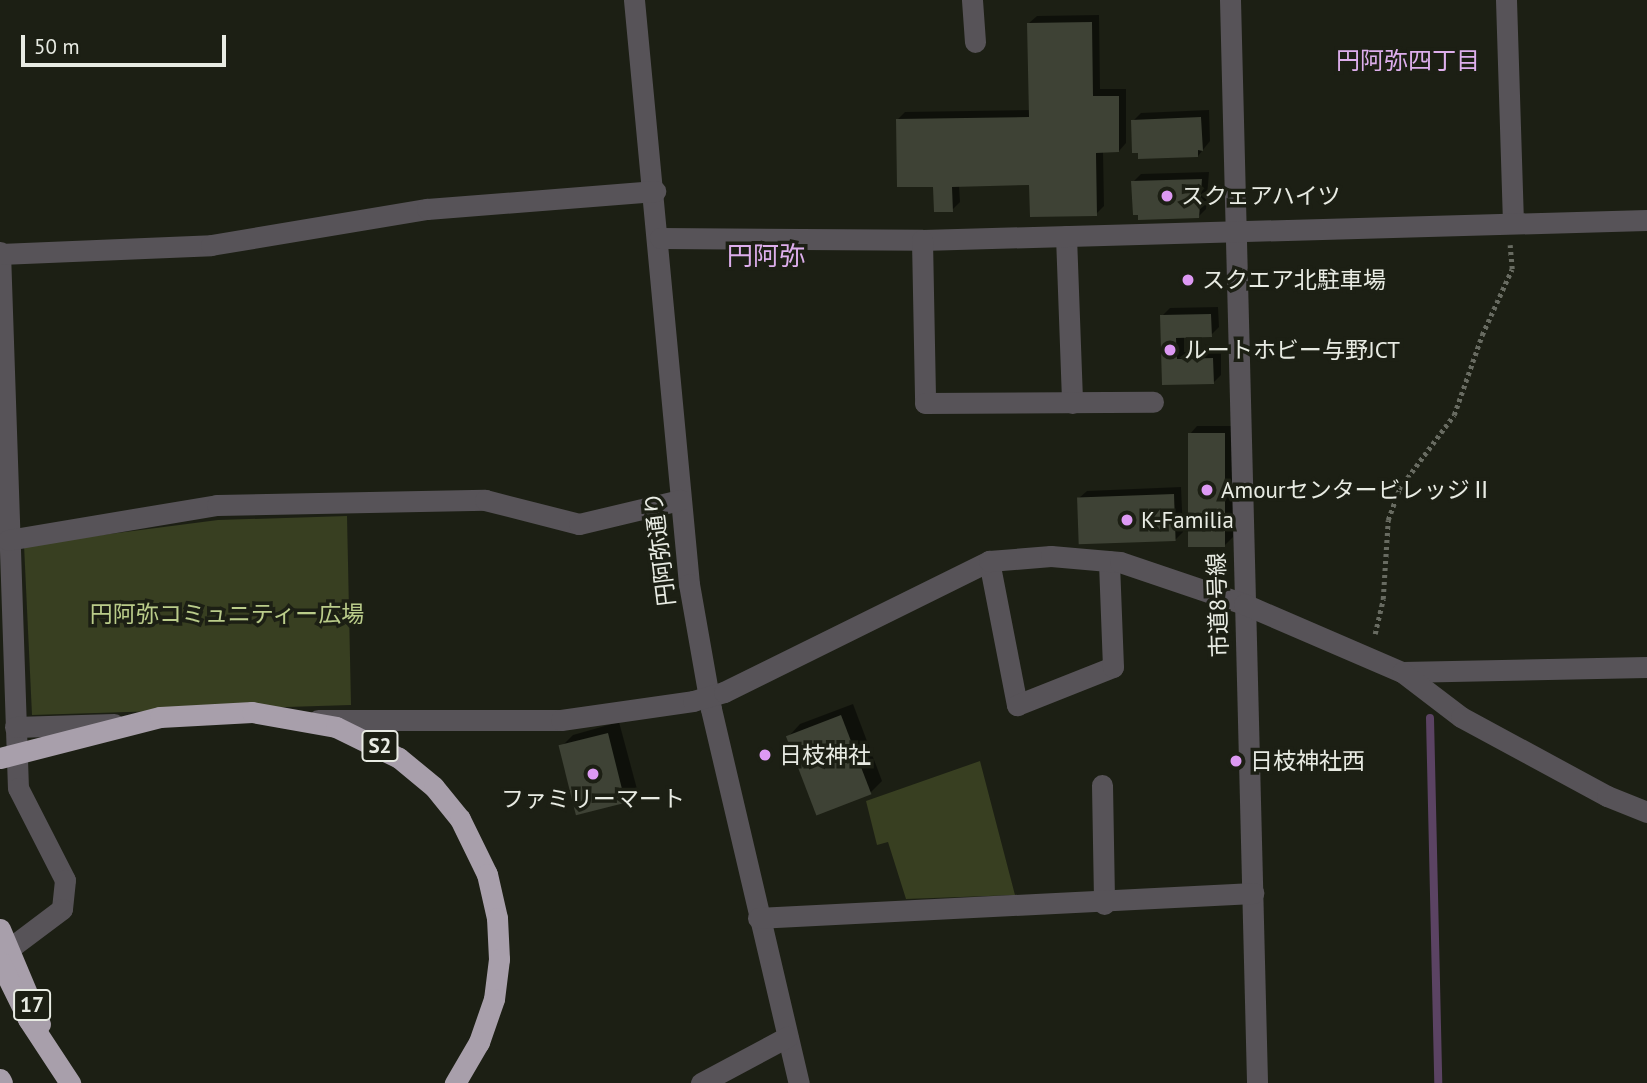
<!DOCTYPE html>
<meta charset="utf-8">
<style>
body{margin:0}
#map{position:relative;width:1647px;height:1083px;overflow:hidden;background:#1c1f14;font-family:"PT Sans","Noto Sans JP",sans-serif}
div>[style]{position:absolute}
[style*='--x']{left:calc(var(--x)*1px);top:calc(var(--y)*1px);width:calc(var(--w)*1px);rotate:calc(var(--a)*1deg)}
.green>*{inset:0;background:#383f21}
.shadow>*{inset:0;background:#0007}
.stream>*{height:8px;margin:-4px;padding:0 4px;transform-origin:4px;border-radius:4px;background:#5b4363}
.building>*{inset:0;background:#3e4235;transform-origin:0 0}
.path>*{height:4.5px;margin-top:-2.25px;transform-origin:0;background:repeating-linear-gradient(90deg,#686b61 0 3.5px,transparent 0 7px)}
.minor>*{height:21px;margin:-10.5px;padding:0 10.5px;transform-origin:10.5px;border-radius:10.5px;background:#575358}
.highway>*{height:21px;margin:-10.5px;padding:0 10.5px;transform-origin:10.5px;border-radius:10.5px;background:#a89fab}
.highway-bridge>*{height:21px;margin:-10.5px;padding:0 10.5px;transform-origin:10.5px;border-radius:10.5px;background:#a89fab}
.dots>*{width:19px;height:19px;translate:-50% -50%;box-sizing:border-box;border:4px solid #1c1f14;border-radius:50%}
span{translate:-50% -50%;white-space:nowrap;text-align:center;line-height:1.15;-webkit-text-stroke:7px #1c1f14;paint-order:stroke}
.shield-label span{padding:2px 5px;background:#1c1f14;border:2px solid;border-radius:5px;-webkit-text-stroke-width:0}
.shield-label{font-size:21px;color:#e8ebe3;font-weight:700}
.poi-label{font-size:23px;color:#e8ebe3}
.left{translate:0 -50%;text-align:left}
.street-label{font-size:23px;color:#e8ebe3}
.park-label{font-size:23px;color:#bacc8a}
.neighbourhood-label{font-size:24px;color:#ddaeec}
.quarter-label{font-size:26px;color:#ddaeec}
.scale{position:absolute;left:21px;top:35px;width:205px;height:32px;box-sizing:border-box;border:4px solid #e8ebe3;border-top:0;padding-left:9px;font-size:21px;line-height:24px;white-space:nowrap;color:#e8ebe3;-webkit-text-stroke:5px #1c1f14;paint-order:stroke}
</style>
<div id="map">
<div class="green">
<i style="clip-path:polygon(347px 516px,351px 705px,32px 715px,24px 545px,218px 520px)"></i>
<i style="clip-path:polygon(980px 761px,1015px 895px,906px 899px,888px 842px,877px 845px,866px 801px)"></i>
</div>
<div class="shadow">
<i style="clip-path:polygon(1099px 15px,1100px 89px,1126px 89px,1126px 143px,1119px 151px,1103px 151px,1104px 206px,1096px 214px,1031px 184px,959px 185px,960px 202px,952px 210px,898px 119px,905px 112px,1031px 110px,1029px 23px,1037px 16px)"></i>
<i style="clip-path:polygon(1209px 110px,1210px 141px,1198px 156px,1139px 152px,1133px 121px,1141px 113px)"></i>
<i style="clip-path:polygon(1209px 172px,1206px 209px,1198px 217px,1133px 182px,1141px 174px)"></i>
<i style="clip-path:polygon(1218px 307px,1219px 327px,1211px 335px,1184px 336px,1184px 352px,1221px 351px,1221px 375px,1213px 383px,1164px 384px,1162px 316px,1170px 308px)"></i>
<i style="clip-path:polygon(1197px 426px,1232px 426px,1233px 537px,1225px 545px,1190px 434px)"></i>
<i style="clip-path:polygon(1181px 487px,1183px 532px,1175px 540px,1079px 498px,1087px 491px)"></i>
<i style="clip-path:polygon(853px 704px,882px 781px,870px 793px,789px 736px,800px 724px)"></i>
<i style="clip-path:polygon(619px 722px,637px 789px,626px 801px,579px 814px,561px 747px,573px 735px)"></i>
</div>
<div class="stream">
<i style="--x:1430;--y:718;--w:365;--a:88.7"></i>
</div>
<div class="building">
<i style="clip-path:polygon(1092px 22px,1093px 96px,1119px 96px,1119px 152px,1096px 153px,1097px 216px,1030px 217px,1029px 185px,952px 187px,953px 212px,934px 212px,933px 187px,897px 187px,896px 119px,1029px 117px,1027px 23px)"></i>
<i style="clip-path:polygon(1201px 117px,1203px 151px,1198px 150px,1198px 157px,1138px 159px,1138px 153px,1132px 153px,1131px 120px)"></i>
<i style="clip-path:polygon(1202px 179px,1199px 218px,1138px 220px,1138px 215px,1133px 215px,1131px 181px)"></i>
<i style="clip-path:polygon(1211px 314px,1212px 337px,1176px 338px,1177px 359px,1213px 358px,1214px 384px,1162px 385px,1160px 315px)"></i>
<i style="left:1188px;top:433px;width:37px;height:114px"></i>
<i style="left:1174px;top:494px;width:47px;height:97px;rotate:88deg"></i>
<i style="left:841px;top:715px;width:85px;height:59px;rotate:69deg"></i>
<i style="left:608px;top:733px;width:72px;height:51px;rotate:76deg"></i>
</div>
<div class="path">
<i style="--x:1375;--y:634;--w:36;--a:-77"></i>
<i style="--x:1383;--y:599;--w:79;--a:-86.4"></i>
<i style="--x:1388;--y:520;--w:33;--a:-70"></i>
<i style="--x:1399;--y:489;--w:92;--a:-53.4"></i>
<i style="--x:1454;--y:415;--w:85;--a:-70.7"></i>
<i style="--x:1482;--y:335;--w:72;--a:-65.6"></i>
<i style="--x:1512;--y:269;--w:24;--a:-95"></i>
</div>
<div class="minor">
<i style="--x:634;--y:0;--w:587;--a:84.62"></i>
<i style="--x:689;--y:584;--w:127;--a:80"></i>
<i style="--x:711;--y:709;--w:384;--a:76.8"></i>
<i style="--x:972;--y:0;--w:42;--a:85.9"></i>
<i style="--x:1230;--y:0;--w:1083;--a:88.57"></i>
<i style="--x:1506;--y:0;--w:223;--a:88.2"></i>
<i style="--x:1066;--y:236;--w:167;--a:87.9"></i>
<i style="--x:660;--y:238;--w:262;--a:0.4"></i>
<i style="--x:922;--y:240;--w:725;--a:-1.58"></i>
<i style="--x:922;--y:240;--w:163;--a:88.9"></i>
<i style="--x:925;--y:403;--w:228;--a:-0.3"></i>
<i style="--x:0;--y:252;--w:536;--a:88.08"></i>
<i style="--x:18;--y:788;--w:103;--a:62.9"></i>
<i style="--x:65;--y:880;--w:29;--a:96"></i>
<i style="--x:62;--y:909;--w:66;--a:143"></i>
<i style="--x:0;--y:254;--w:211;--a:-2.4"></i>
<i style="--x:211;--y:245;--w:219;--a:-9.5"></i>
<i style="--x:427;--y:209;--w:229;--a:-4.5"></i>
<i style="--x:8;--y:540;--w:212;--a:-9.5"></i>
<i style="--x:217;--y:505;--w:268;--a:-1.1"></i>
<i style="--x:485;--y:500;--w:97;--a:14.3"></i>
<i style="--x:579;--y:524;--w:104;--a:-13.4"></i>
<i style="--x:989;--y:561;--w:147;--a:79"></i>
<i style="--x:1017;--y:705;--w:103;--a:-21.6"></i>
<i style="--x:1113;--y:667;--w:106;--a:-92.2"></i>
<i style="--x:1402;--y:672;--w:245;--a:-1.2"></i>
<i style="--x:318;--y:720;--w:243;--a:0"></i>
<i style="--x:561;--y:720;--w:133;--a:-8.2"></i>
<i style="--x:693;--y:701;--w:32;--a:-16"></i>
<i style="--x:724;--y:692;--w:296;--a:-26.3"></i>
<i style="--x:989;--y:561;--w:62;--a:-4.6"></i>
<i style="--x:1051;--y:556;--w:69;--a:5"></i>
<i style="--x:1120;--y:562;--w:131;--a:18.7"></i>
<i style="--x:1244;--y:604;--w:172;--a:23.3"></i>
<i style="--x:1402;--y:672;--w:74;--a:37.3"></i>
<i style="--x:1461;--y:717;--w:166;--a:28.4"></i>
<i style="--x:1607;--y:796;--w:43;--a:21.8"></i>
<i style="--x:15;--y:727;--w:99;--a:-1.7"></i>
<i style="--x:1102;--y:785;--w:119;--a:89"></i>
<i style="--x:758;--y:918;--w:496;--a:-2.9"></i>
<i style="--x:701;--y:1083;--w:98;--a:-28.1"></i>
</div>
<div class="highway">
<i style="--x:0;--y:929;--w:103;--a:67.2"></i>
<i style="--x:0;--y:1079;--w:4;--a:63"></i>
</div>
<div class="highway-bridge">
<i style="--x:0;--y:758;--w:165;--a:-14.4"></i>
<i style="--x:160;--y:717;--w:92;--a:-3.1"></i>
<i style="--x:252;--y:712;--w:85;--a:10.1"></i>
<i style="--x:336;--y:727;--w:70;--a:26.2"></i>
<i style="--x:399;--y:758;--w:45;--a:39.6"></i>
<i style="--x:434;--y:787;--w:41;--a:50.9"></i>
<i style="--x:460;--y:819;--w:61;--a:63.9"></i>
<i style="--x:487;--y:874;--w:45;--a:77.2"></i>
<i style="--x:497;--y:918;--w:41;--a:87.2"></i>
<i style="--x:499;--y:959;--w:40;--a:97.1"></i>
<i style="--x:494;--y:999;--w:46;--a:109.2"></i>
<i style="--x:479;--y:1042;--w:48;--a:120.3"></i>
<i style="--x:0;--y:962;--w:64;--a:63.8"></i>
<i style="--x:28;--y:1019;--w:77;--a:56.7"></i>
</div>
<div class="dots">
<i style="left:1167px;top:196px;background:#dd99f3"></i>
<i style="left:1188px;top:280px;background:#dd99f3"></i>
<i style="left:1170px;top:350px;background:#dd99f3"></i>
<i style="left:1207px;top:490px;background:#dd99f3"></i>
<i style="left:1127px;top:520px;background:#dd99f3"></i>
<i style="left:765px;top:755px;background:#dd99f3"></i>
<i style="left:1236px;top:761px;background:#dd99f3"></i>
<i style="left:593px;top:774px;background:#dd99f3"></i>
</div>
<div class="shield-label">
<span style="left:380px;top:746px">S2</span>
<span style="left:32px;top:1005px">17</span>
</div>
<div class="poi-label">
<span class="left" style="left:1181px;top:196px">スクェアハイツ</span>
<span class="left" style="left:1202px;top:280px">スクエア北駐車場</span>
<span class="left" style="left:1184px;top:350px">ルートホビー与野JCT</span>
<span class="left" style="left:1221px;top:490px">AmourセンタービレッジⅡ</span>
<span class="left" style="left:1141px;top:520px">K-Familia</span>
<span class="left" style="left:779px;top:755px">日枝神社</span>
<span class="left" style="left:1250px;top:761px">日枝神社西</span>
<span style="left:593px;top:799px">ファミリーマート</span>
</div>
<div class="street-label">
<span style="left:660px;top:549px;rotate:-97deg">円阿弥通り</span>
<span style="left:1218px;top:605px;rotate:-92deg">市道8号線</span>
</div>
<div class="park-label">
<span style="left:227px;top:614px">円阿弥コミュニティー広場</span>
</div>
<div class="neighbourhood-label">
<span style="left:1408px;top:61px">円阿弥四丁目</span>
</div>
<div class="quarter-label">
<span style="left:766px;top:256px">円阿弥</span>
</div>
<div class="scale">50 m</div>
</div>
